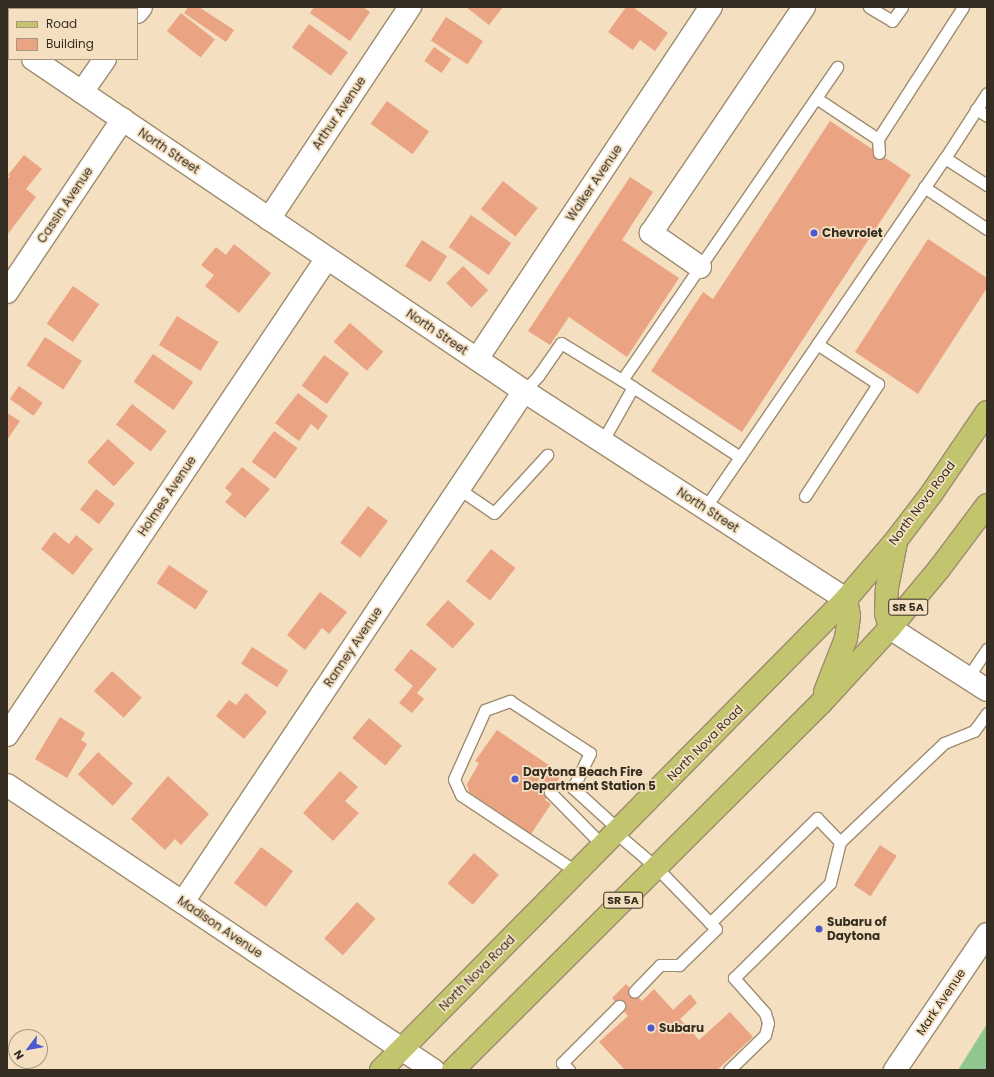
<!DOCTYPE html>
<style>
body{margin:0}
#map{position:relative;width:994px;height:1077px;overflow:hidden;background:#f4e0c1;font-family:Poppins,sans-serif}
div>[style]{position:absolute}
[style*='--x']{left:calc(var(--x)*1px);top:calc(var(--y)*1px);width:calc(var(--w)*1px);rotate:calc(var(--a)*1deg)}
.water>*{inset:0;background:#90c791}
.building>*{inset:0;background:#eaa383;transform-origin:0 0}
.roads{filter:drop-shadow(1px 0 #9e8c6f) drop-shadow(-1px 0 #9e8c6f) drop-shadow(0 1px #9e8c6f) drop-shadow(0 -1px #9e8c6f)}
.lane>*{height:11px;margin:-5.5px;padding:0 5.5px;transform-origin:5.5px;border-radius:5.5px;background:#fff}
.street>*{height:22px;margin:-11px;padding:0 11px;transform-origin:11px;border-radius:11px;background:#fff}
.secondary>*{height:22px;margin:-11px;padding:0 11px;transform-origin:11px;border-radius:11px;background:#fff}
.primary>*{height:22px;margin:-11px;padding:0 11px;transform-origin:11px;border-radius:11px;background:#c2c56e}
.dots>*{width:11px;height:11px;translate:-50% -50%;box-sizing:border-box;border:2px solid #f4e0c1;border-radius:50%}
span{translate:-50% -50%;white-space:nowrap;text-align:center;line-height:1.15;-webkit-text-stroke:3.5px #f4e0c1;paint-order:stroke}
.shield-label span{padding:1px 3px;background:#f4e0c1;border:1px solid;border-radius:3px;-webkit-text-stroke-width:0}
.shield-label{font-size:11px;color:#352d21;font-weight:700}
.street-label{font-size:12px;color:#352d21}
.poi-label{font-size:12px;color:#352d21;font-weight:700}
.left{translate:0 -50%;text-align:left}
.frame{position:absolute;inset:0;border:8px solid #352d21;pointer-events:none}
.legend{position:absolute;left:8px;top:8px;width:130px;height:52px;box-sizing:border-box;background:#f4e0c1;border:1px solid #a89881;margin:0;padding:5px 7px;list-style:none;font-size:12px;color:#352d21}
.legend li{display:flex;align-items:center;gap:8px;height:20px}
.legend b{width:20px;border:1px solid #a89881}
.north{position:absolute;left:8px;top:1029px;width:40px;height:40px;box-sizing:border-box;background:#f4e0c1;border:1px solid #a89881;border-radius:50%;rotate:238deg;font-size:11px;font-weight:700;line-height:16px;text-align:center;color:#352d21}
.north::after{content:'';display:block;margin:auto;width:14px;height:18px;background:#4c59cf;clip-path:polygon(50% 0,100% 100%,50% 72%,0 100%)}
</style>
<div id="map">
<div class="water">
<i style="clip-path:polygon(987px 1024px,987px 1070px,958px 1070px)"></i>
</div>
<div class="building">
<i style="clip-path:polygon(188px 7px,199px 7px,234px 30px,226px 42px,184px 13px)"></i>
<i style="clip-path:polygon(314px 7px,363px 7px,370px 12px,350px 41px,310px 13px)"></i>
<i style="clip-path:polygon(466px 7px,503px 7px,489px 25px)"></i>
<i style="clip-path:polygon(626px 7px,633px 7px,668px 33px,655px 51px,640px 40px,633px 50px,608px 32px)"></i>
<i style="left:181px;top:13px;width:43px;height:23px;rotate:38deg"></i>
<i style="left:446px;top:17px;width:44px;height:28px;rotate:33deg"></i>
<i style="left:309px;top:24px;width:48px;height:29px;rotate:36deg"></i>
<i style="left:434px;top:47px;width:21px;height:17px;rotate:35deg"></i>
<i style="left:387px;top:101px;width:52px;height:28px;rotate:36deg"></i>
<i style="clip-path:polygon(830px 121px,911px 175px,742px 432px,651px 371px,703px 292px,713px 299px)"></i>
<i style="clip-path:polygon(24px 155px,42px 169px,26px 189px,36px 197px,7px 235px,7px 180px,10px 176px,8px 175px)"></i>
<i style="clip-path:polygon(630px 177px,653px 192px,622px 240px,679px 278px,627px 357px,569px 317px,550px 345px,528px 331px)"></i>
<i style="left:503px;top:181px;width:44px;height:36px;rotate:38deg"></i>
<i style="left:471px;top:215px;width:49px;height:39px;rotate:35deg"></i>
<i style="clip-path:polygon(928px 239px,987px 278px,987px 288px,918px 394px,855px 352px)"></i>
<i style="left:422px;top:240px;width:30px;height:31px;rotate:33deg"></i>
<i style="clip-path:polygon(234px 244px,271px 273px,239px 313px,205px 286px,214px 275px,201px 265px,216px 247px,226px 255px)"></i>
<i style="left:463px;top:266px;width:35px;height:24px;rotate:44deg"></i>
<i style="left:73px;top:286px;width:32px;height:46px;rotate:35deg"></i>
<i style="left:177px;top:316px;width:49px;height:34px;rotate:32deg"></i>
<i style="left:350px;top:323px;width:44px;height:25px;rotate:41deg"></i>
<i style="left:45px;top:337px;width:44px;height:34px;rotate:33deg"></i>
<i style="left:153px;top:354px;width:49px;height:34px;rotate:35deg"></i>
<i style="left:324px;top:355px;width:31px;height:38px;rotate:36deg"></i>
<i style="left:19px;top:386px;width:29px;height:16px;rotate:35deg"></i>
<i style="clip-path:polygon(298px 393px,328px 416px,318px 430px,311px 424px,299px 441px,275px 423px)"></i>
<i style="left:132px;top:404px;width:44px;height:26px;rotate:38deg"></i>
<i style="clip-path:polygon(7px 413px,20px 421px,7px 440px)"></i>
<i style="left:274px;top:431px;width:29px;height:38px;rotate:36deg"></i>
<i style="left:108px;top:439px;width:36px;height:31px;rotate:42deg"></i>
<i style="clip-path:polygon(242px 467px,270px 489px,245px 518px,225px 502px,232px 494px,225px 488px)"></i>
<i style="left:96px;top:489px;width:24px;height:26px;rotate:38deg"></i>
<i style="left:368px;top:506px;width:25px;height:46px;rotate:37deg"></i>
<i style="clip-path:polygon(54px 532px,69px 544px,76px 535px,93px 549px,73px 575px,41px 549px)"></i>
<i style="left:491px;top:549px;width:31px;height:41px;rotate:38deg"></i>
<i style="left:169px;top:565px;width:47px;height:22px;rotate:34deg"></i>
<i style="clip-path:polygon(320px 592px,347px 612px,329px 634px,322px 628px,305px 650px,287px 635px)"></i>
<i style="left:448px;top:600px;width:36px;height:33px;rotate:42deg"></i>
<i style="left:252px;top:647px;width:43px;height:20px;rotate:33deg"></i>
<i style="clip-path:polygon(411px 649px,437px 669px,417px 693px,424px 699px,412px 713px,399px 703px,413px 686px,394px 670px)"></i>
<i style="left:112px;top:671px;width:40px;height:27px;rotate:42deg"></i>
<i style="clip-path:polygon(246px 693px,267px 712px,244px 739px,216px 716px,229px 700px,236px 705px)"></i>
<i style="clip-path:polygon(60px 717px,85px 733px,81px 740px,87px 744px,67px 778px,35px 759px)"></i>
<i style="left:369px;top:718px;width:43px;height:26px;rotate:40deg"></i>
<i style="clip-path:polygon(497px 730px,562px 774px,545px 800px,551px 804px,531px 834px,469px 792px,467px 784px,479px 763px,475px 761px)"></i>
<i style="left:98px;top:752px;width:47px;height:30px;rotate:42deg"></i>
<i style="clip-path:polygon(340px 771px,358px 787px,345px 801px,359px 813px,333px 841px,303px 813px)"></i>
<i style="clip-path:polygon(168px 776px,209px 814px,181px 845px,175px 839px,165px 850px,131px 819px)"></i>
<i style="left:880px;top:845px;width:20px;height:48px;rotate:33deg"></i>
<i style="left:261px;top:847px;width:40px;height:45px;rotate:37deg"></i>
<i style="left:474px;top:853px;width:33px;height:40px;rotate:41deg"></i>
<i style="left:357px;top:902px;width:25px;height:49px;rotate:42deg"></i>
<i style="clip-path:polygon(626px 984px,642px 1001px,654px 989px,673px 1010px,690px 994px,697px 1003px,680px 1019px,699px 1040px,730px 1012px,753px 1037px,717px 1070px,625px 1070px,599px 1042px,628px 1016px,612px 998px)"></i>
</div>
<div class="roads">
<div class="lane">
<i style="--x:869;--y:7;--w:27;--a:31"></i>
<i style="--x:892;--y:21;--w:17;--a:-54"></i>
<i style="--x:816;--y:98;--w:74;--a:33.5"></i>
<i style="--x:878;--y:139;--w:157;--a:-57.2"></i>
<i style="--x:976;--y:109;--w:13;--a:32"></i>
<i style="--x:878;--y:139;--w:14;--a:86"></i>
<i style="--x:945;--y:158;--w:50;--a:32.7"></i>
<i style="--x:924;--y:187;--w:76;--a:33.7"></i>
<i style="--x:622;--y:380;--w:380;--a:-55.5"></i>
<i style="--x:633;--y:387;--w:128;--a:33.2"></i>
<i style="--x:524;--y:391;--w:21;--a:-47"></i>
<i style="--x:538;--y:376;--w:40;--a:-55.1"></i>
<i style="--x:561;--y:343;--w:84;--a:31.4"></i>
<i style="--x:633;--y:387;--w:63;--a:119.4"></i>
<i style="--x:459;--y:489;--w:42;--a:34.4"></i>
<i style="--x:494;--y:513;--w:79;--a:-47.6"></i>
<i style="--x:805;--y:496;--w:134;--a:-56.9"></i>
<i style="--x:878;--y:384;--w:73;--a:-146.7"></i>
<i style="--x:705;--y:508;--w:424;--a:-55.6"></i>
<i style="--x:945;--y:158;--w:77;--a:-57.1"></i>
<i style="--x:968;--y:677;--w:34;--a:-56"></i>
<i style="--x:550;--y:792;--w:76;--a:45.5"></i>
<i style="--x:616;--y:833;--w:52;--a:40.4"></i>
<i style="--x:656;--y:867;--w:86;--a:45.9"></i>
<i style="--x:716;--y:929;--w:52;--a:135.8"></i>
<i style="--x:679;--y:965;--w:19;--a:180"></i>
<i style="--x:660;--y:965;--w:37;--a:134"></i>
<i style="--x:577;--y:872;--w:139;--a:-146.4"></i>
<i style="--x:461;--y:795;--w:17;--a:-114"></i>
<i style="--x:454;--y:779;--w:76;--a:-65.8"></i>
<i style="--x:485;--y:710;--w:27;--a:-20"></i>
<i style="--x:510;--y:701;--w:95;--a:33"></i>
<i style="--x:590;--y:753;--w:39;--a:116"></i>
<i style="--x:573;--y:788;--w:62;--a:42.4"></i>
<i style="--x:710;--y:923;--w:150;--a:-44.5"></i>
<i style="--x:817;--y:818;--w:33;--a:46"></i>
<i style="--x:840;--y:842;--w:144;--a:-43.6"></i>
<i style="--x:944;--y:743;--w:32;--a:-22"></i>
<i style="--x:974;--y:731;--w:22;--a:-54"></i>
<i style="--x:569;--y:1070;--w:10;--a:-135"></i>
<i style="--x:562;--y:1063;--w:81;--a:-45"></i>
<i style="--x:729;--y:1070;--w:50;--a:-44.2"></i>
<i style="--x:765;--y:1035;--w:12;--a:-76"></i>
<i style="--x:768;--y:1023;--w:10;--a:-107"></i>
<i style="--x:765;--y:1013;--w:47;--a:-131.5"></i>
<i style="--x:734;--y:978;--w:135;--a:-44.7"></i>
<i style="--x:830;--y:883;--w:42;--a:-76.3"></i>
</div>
<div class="street">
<i style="--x:137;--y:12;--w:6;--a:-51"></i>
<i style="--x:82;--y:92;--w:40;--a:-55.1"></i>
<i style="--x:269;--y:219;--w:255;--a:-56.4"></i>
<i style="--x:700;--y:267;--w:60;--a:-145.2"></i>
<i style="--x:651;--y:233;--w:273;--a:-55.9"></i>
<i style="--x:7;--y:292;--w:208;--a:-56.2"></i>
<i style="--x:477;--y:359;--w:423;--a:-56.4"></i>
<i style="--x:890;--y:628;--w:115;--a:32.6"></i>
<i style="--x:7;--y:735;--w:574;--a:-56.14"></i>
<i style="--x:183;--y:902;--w:614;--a:-56.28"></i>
<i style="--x:895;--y:1070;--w:164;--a:-55.9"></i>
</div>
<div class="secondary">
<i style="--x:7;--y:42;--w:2;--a:27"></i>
<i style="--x:33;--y:59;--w:593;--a:34.07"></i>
<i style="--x:524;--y:391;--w:383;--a:32.9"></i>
<i style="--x:7;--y:785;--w:513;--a:33.78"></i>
</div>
<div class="primary">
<i style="--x:890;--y:628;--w:16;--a:-105"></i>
<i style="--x:886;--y:613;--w:25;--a:-88"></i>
<i style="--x:887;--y:588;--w:47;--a:-78.9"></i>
<i style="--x:825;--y:692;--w:58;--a:-68.7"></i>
<i style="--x:846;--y:638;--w:22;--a:-82"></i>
<i style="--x:849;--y:616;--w:17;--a:-100"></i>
<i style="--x:381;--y:1070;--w:662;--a:-45.37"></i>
<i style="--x:846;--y:599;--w:79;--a:-49.6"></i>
<i style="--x:897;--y:539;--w:58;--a:-52.7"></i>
<i style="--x:932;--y:493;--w:98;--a:-55.8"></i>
<i style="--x:453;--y:1070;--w:520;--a:-44.92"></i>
<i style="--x:821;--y:703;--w:102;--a:-47.4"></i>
<i style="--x:890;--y:628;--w:77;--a:-50.3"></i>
<i style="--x:939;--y:569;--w:80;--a:-53.1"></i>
</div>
</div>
<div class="dots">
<i style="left:814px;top:233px;background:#4c59cf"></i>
<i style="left:515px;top:779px;background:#4c59cf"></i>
<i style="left:819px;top:929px;background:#4c59cf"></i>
<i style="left:651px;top:1028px;background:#4c59cf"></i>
</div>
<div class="shield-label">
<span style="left:908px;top:607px">SR 5A</span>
<span style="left:623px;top:900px">SR 5A</span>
</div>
<div class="street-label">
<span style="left:339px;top:113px;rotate:-56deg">Arthur Avenue</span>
<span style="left:169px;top:151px;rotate:34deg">North Street</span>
<span style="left:594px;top:183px;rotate:-56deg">Walker Avenue</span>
<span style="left:65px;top:205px;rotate:-56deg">Cassin Avenue</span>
<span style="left:437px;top:332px;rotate:34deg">North Street</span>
<span style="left:167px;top:496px;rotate:-56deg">Holmes Avenue</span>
<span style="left:922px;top:503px;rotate:-53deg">North Nova Road</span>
<span style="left:708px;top:510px;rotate:33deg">North Street</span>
<span style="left:353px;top:647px;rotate:-56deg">Ranney Avenue</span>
<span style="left:705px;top:743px;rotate:-45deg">North Nova Road</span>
<span style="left:220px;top:927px;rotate:34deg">Madison Avenue</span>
<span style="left:477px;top:973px;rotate:-45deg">North Nova Road</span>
<span style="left:941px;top:1002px;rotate:-56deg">Mark Avenue</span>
</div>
<div class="poi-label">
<span class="left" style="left:822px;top:233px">Chevrolet</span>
<span class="left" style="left:523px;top:779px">Daytona Beach Fire<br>Department Station 5</span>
<span class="left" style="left:827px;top:929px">Subaru of<br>Daytona</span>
<span class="left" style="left:659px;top:1028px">Subaru</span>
</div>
<div class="frame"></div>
<ul class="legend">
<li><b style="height:5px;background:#c2c56e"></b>Road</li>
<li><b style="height:11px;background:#eaa383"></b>Building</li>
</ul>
<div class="north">N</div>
</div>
